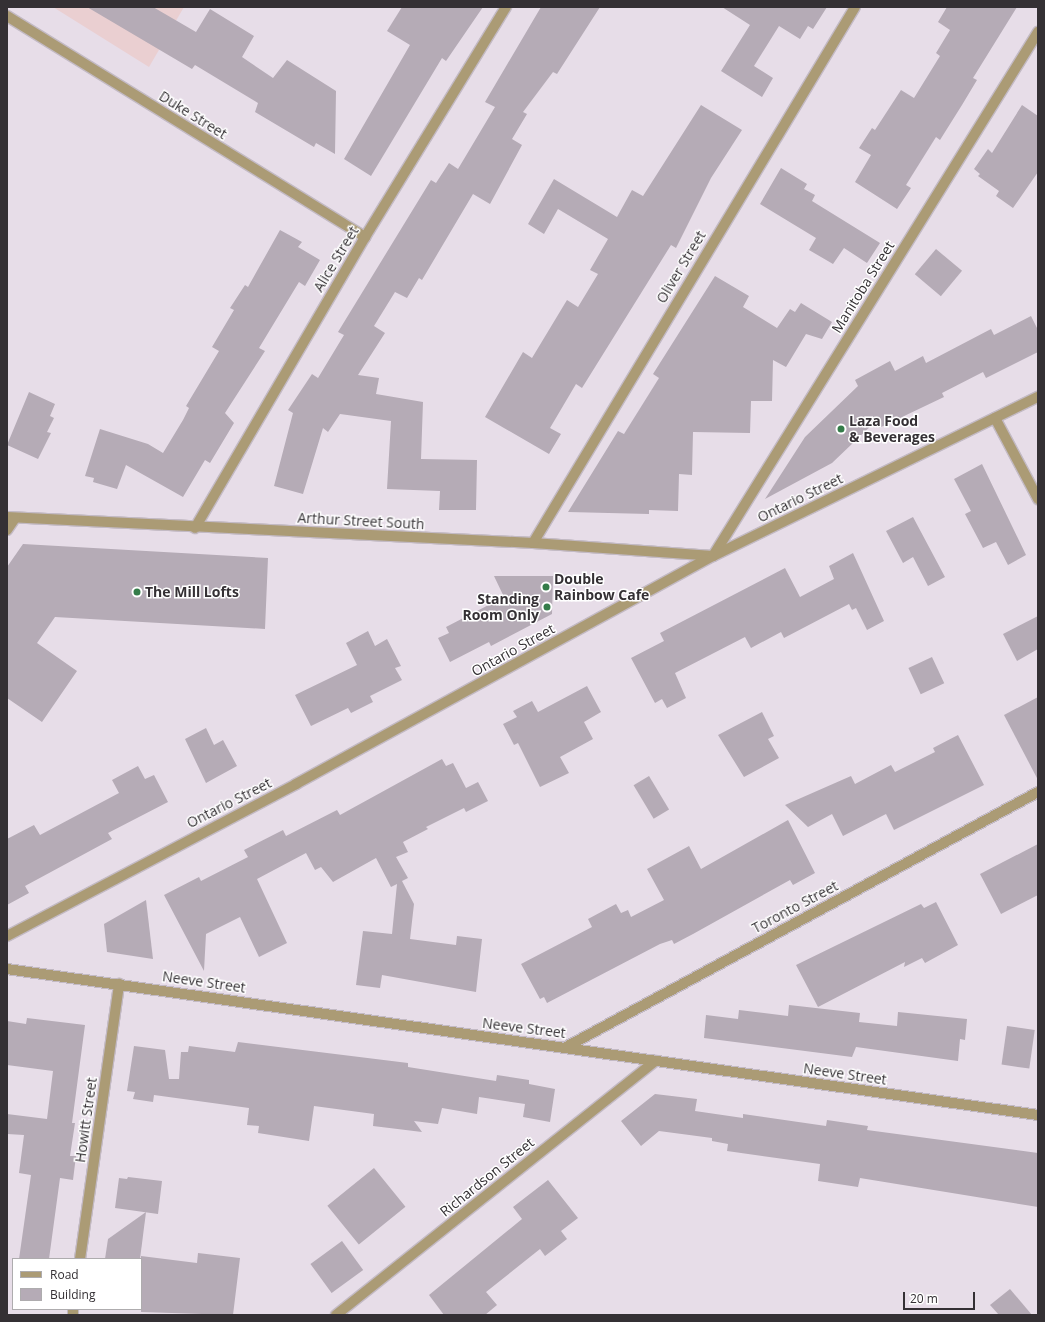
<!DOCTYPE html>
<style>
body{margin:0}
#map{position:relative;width:1045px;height:1322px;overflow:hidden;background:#e7dde8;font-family:"Open Sans",sans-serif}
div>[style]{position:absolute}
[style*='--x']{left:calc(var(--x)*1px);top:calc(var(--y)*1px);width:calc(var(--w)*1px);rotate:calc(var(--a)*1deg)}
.industrial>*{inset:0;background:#eacfd1}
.building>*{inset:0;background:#b5abb6;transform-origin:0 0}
.roads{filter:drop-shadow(1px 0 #c3bac4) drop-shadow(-1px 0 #c3bac4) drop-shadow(0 1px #c3bac4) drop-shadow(0 -1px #c3bac4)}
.minor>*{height:10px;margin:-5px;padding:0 5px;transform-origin:5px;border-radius:5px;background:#ab9b75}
.dots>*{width:11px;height:11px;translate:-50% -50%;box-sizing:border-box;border:2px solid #fff;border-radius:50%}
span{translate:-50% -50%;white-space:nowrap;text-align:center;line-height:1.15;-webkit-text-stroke:3px #fff;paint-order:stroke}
.street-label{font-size:14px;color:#343034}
.poi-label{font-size:14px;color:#343034;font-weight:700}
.left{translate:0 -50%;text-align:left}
.right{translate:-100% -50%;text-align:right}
.frame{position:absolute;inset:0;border:8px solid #343034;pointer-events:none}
.legend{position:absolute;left:12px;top:1258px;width:130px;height:52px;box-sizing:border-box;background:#fff;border:1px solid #aeacae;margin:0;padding:5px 7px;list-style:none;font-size:12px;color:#343034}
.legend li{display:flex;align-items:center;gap:8px;height:20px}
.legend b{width:20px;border:1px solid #aeacae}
.scale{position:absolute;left:903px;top:1292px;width:72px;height:18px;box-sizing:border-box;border:2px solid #343034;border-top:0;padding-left:5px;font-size:12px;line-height:14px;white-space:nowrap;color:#343034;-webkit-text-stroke:3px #fff;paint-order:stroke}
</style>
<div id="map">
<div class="industrial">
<i style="clip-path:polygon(53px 7px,184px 7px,149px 67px)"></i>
</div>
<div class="building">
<i style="clip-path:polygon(87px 7px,153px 7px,196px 32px,210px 9px,254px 36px,242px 57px,273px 78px,287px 60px,336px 91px,335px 154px,316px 143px,314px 147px,255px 112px,258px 103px,195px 65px,192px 69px)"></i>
<i style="clip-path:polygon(402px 7px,483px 7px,446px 61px,442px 58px,371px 176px,344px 159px,410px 45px,387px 31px)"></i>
<i style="clip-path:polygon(541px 7px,600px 7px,557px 74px,553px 72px,523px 112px,527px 114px,512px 139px,522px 145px,490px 204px,473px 194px,422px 280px,419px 278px,407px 298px,395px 292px,374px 326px,385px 333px,358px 375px,379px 378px,376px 394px,423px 402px,421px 459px,477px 460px,476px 510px,439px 510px,440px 491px,387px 489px,391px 421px,340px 414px,328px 432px,323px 428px,303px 494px,274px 486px,293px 413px,288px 410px,312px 374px,318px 378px,344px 335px,338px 332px,431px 180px,436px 183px,449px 163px,458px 169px,495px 107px,485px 102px)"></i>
<i style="clip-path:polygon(722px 7px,827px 7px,813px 29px,808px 26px,800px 39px,779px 26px,754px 66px,773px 78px,762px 97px,721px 71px,750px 25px)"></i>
<i style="clip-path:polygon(947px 7px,1017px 7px,973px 78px,977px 80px,962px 105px,940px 140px,936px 137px,906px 185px,911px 188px,897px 209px,855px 182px,871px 155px,859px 148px,872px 128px,875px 130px,901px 90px,914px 98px,940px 56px,936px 53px,950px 30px,938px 22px)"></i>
<i style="clip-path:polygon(701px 105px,742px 130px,711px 178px,676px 248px,671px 245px,582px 388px,576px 384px,550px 428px,561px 434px,549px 454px,485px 417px,523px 352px,532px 358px,567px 300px,578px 307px,598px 274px,590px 270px,608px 239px,558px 209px,544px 234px,528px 224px,554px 179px,617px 217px,632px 190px,643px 196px)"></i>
<i style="clip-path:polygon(1022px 105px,1038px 116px,1038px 172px,1013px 208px,996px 196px,999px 191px,978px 176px,980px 174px,974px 169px,988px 149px,992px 153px)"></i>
<i style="clip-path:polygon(781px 168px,807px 184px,804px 189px,815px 195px,812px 201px,880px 243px,867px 263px,844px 248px,833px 264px,809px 250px,816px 238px,760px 204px)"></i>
<i style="clip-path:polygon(280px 230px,302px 242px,298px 247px,320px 260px,305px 286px,299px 282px,259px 348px,265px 351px,225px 413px,234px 423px,210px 463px,205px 460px,183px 497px,126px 465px,117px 489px,93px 482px,94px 478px,85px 476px,100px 429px,148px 444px,163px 453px,183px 420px,189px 408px,186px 406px,219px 351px,212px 347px,234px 310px,230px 308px,245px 285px,248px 287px)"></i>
<i style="left:936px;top:249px;width:34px;height:33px;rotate:40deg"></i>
<i style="clip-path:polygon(715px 276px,749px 296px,743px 307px,777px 328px,790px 309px,795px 312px,801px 303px,832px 322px,822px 339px,806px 334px,786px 367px,773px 360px,772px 401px,751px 401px,750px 433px,693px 432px,692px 475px,679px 474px,678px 511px,649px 510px,649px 514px,568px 512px,618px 431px,624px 434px,659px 378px,653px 374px)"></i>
<i style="clip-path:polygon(1031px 316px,1038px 330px,1038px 352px,986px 378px,983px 372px,942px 393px,944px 397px,879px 428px,876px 421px,832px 463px,765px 499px,805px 437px,858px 386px,855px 380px,890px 361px,895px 371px,923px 356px,926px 363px,991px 329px,994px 335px)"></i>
<i style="clip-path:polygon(29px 392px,55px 404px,50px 416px,54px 418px,47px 432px,51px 433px,38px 459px,7px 445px)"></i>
<i style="clip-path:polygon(982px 464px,1026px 555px,1008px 565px,996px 542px,983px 548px,965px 514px,971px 511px,954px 479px)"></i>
<i style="clip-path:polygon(913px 517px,945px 577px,928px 586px,913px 557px,903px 563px,886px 531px)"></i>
<i style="clip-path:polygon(23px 544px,268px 558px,265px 629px,55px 617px,37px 643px,77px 671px,42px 722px,7px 698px,7px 567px)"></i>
<i style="clip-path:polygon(853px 553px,884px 621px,867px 630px,856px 608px,852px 610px,849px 604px,784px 638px,781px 632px,751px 648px,745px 637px,675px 673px,686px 698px,667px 708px,662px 699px,655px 703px,631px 658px,664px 641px,660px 633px,785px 568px,800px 597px,834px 579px,829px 566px)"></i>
<i style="clip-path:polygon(494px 576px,553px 576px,552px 614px,491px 646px,489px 642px,450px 662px,438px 638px,449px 633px,446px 627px,504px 597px)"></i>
<i style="clip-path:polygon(1038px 616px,1038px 649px,1017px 661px,1003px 634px)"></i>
<i style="clip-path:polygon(368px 631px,375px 646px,387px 639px,401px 666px,395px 668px,402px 680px,370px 696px,373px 702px,351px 713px,348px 708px,311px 726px,295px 695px,357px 665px,346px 643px)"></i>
<i style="left:932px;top:657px;width:29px;height:26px;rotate:65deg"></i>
<i style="clip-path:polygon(587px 686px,601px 712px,584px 722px,593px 739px,560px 757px,569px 773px,540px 787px,518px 743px,514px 745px,503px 724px,517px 717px,513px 711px,532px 701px,538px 712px)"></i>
<i style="clip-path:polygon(1038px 697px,1038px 780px,1004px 715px)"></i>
<i style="clip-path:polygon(762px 712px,774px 736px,768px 739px,779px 758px,744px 777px,718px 735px)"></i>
<i style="clip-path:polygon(206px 728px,214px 745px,223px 740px,237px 766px,206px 783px,185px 739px)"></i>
<i style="clip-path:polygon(958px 735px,984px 785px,894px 830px,886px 814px,843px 836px,832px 814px,808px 827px,785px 805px,851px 776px,855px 784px,891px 765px,895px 772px,935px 752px,933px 748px)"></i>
<i style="clip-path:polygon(442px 759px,446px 766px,453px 763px,466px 788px,478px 782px,488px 801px,466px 812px,464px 808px,426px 827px,428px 829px,403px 842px,408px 852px,396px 857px,408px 878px,402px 881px,414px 904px,410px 939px,456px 945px,457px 936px,482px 939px,476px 992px,382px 975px,380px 988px,356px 985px,363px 931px,392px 934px,397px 884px,391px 887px,376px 858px,333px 882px,321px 867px,315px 870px,306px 853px,257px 879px,287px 943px,259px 957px,240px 917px,206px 934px,204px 971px,164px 895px,199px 877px,201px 881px,248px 857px,244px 850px,283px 830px,286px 836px,337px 810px,340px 815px)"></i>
<i style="clip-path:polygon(138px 766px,145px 779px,154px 775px,168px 802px,108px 833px,112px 839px,25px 886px,29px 893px,7px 905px,7px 839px,34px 825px,40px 835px,119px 793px,112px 780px)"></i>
<i style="left:649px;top:776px;width:39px;height:18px;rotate:59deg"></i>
<i style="clip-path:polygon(788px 820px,815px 873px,793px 885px,790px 880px,693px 934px,674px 944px,672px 940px,660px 944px,547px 1003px,544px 997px,540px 999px,521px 964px,592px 927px,588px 919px,616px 904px,621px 913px,628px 910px,631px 917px,664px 900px,647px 869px,689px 846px,701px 869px)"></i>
<i style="clip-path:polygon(1038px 844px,1038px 895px,1001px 914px,980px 874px)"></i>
<i style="clip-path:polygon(146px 900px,153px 959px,107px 952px,104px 924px)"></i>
<i style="clip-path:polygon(936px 902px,958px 945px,925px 963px,922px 958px,904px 967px,905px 962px,818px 1007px,796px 965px,921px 904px,924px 908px)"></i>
<i style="clip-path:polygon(789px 1005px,860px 1013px,859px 1022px,897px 1026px,898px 1012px,967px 1019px,965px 1040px,960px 1039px,958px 1061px,856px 1047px,852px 1057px,704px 1038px,706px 1015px,738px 1019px,739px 1010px,788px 1016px)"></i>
<i style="clip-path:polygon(27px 1018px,85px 1025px,72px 1123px,75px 1123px,70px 1156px,76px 1156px,73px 1180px,60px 1178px,49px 1259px,19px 1259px,31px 1175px,19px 1173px,24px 1135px,7px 1134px,7px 1114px,47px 1119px,53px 1071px,7px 1065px,7px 1021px,26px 1024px)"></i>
<i style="left:1007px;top:1026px;width:28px;height:39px;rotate:8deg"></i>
<i style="clip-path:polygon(238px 1042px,408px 1063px,408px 1067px,496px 1081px,497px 1075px,529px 1080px,529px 1084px,555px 1089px,550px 1122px,523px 1117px,525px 1104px,479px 1097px,477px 1114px,442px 1108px,438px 1124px,414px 1121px,422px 1132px,373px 1126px,374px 1114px,314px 1106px,309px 1141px,258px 1133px,259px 1126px,247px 1125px,249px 1108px,154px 1095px,153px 1102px,133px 1099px,135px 1092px,127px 1091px,134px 1046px,165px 1050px,169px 1079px,179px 1079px,181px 1052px,188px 1052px,189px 1046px,235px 1052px)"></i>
<i style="clip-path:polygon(655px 1094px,697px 1099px,695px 1111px,743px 1118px,743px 1114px,826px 1126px,827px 1120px,868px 1126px,867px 1130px,1038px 1153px,1038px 1207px,860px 1178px,858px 1187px,818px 1181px,820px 1164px,727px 1151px,728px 1144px,712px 1141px,712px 1138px,659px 1131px,641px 1146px,621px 1121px)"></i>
<i style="left:374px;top:1168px;width:50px;height:60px;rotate:51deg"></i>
<i style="clip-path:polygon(128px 1177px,162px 1181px,158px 1214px,115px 1208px,119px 1178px,127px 1179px)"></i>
<i style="clip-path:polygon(548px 1180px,578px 1218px,561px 1231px,567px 1239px,545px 1256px,540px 1249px,486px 1292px,497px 1305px,485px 1315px,444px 1315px,429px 1295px,522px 1219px,513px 1207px)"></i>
<i style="clip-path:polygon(146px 1212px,140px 1259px,105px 1259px,108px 1239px)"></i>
<i style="left:342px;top:1241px;width:36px;height:39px;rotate:54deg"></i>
<i style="clip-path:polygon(198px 1253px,240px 1258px,233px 1315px,141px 1312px,141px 1256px,197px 1263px)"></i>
<i style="clip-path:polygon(1010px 1289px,1032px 1315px,999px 1315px,990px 1305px)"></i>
</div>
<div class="roads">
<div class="minor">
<i style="--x:7;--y:16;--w:421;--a:31.7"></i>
<i style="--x:995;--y:418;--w:92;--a:62"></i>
<i style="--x:7;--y:517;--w:527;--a:2.83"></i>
<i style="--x:533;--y:543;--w:180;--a:4.1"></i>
<i style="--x:195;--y:528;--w:337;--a:-59.7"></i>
<i style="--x:365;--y:237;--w:270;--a:-58.5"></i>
<i style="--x:7;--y:530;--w:14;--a:-56"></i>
<i style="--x:533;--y:543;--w:625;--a:-59"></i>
<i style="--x:713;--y:556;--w:617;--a:-58.19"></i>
<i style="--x:7;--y:936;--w:327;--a:-27.7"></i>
<i style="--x:296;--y:784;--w:475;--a:-28.7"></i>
<i style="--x:713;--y:556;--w:362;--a:-26.1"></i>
<i style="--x:7;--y:969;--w:1041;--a:8.06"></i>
<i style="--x:566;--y:1047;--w:536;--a:-28.38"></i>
<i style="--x:80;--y:1259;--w:278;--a:-81.9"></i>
<i style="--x:73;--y:1315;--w:6;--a:-90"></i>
<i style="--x:336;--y:1315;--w:408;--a:-38.5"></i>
</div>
</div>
<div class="dots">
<i style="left:841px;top:429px;background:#347c49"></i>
<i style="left:546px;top:587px;background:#347c49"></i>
<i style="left:137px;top:592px;background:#347c49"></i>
<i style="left:547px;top:607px;background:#347c49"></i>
</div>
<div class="street-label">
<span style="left:193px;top:115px;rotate:32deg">Duke Street</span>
<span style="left:336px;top:259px;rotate:-59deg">Alice Street</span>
<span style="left:681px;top:267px;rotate:-59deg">Oliver Street</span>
<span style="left:863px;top:287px;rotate:-58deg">Manitoba Street</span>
<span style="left:800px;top:498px;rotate:-26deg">Ontario Street</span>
<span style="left:361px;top:521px;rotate:3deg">Arthur Street South</span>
<span style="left:513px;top:650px;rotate:-29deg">Ontario Street</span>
<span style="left:229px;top:803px;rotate:-27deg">Ontario Street</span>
<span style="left:795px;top:907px;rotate:-28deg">Toronto Street</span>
<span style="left:204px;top:982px;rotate:8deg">Neeve Street</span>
<span style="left:524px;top:1028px;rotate:7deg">Neeve Street</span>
<span style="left:845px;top:1074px;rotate:8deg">Neeve Street</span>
<span style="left:86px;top:1120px;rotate:-82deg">Howitt Street</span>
<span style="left:487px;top:1177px;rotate:-39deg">Richardson Street</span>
</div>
<div class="poi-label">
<span class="left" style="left:849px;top:429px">Laza Food<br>&amp; Beverages</span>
<span class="left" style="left:554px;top:587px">Double<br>Rainbow Cafe</span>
<span class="left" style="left:145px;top:592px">The Mill Lofts</span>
<span class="right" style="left:539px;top:607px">Standing<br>Room Only</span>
</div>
<div class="frame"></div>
<ul class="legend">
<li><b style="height:5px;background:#ab9b75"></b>Road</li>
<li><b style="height:11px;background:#b5abb6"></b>Building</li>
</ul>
<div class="scale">20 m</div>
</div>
